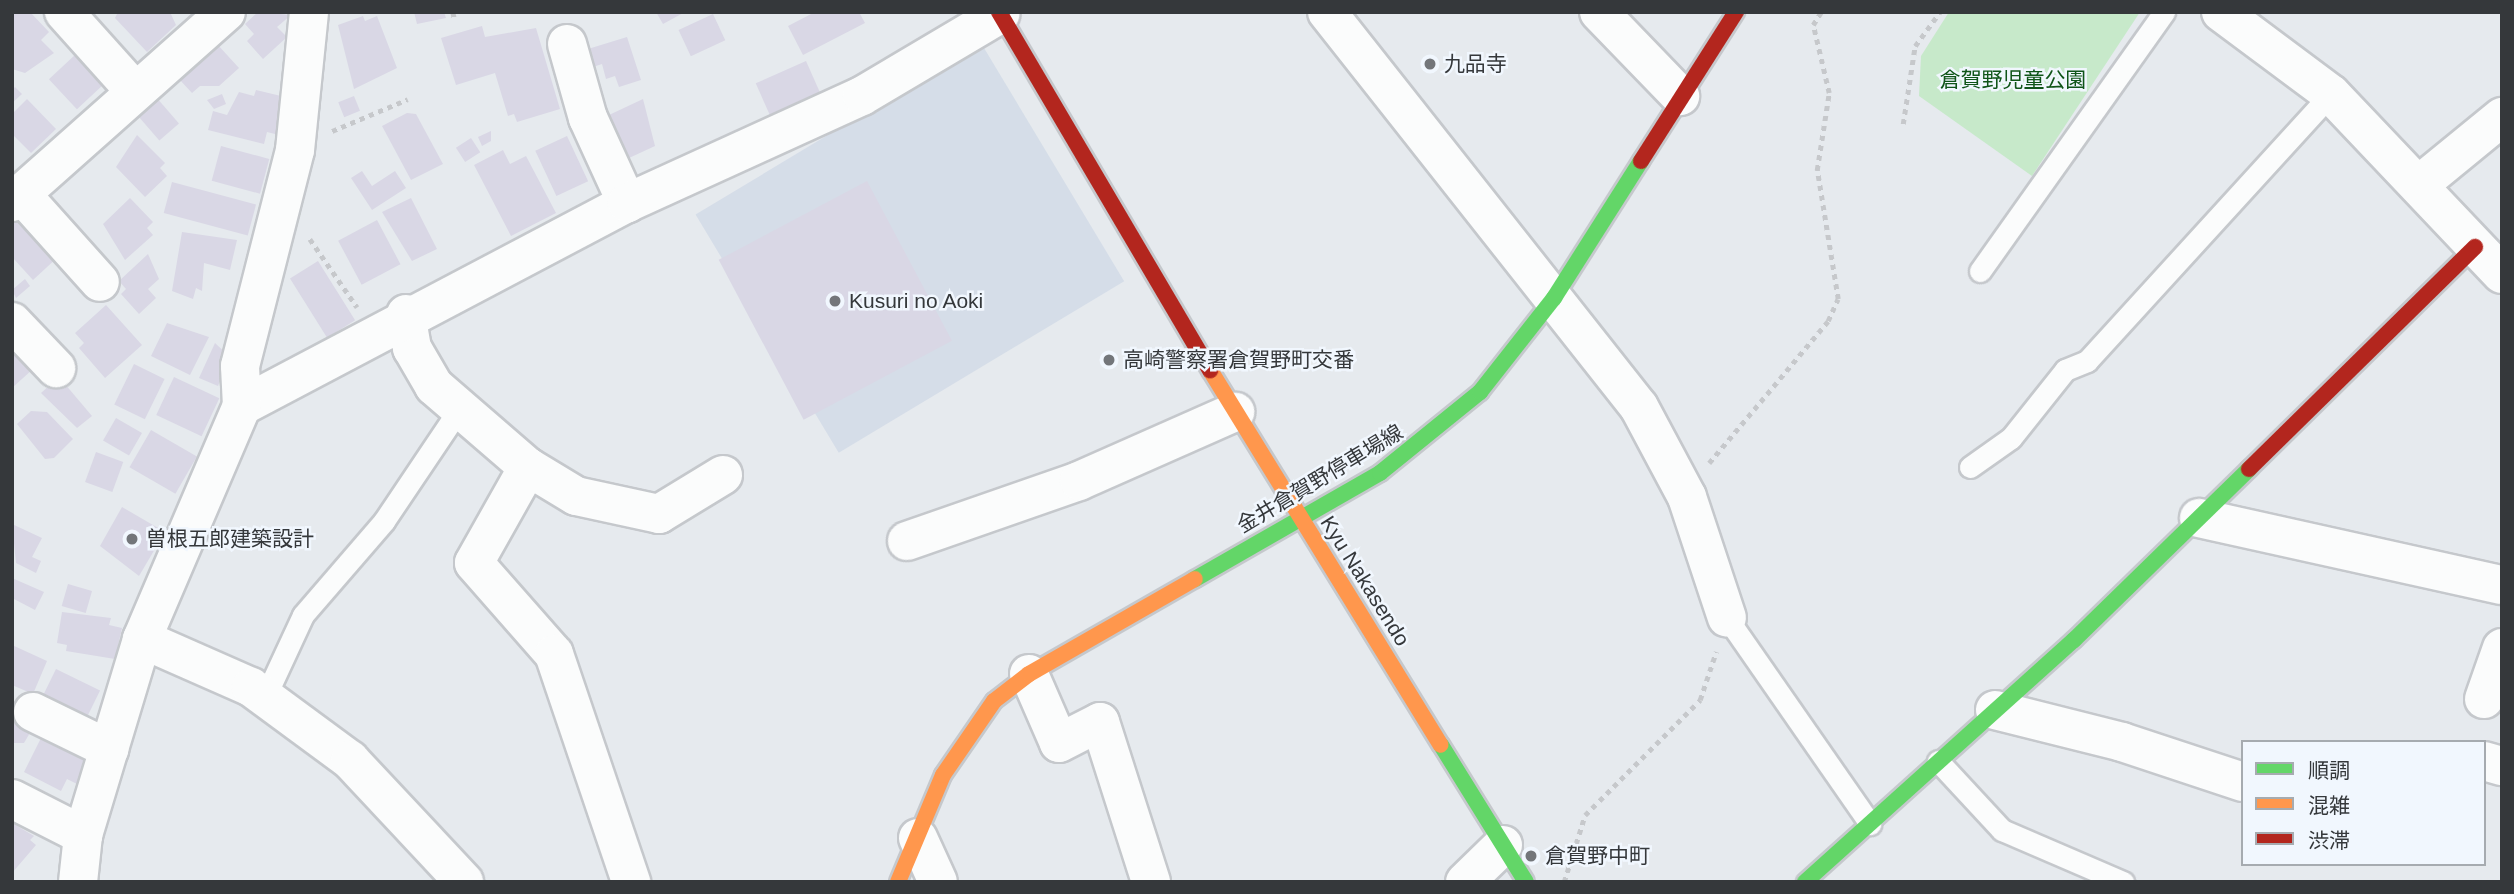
<!DOCTYPE html>
<meta charset="utf-8">
<style>
body{margin:0}
#map{position:relative;width:2514px;height:894px;overflow:hidden;background:#e6eaee;font-family:Arial,"Noto Sans JP",sans-serif}
div>[style]{position:absolute}
[style*='--x']{left:calc(var(--x)*1px);top:calc(var(--y)*1px);width:calc(var(--w)*1px);rotate:calc(var(--a)*1deg)}
.built>*{inset:0;background:#d5dde8;transform-origin:0 0}
.green>*{inset:0;background:#c7e9ca}
.building>*{inset:0;background:#d9d7e5;transform-origin:0 0}
.path>*{height:4.5px;margin-top:-2.25px;transform-origin:0;background:repeating-linear-gradient(90deg,#c6c8cb 0 5px,transparent 0 10px)}
.roads{filter:drop-shadow(2px 0 #c5c8cc) drop-shadow(-2px 0 #c5c8cc) drop-shadow(0 2px #c5c8cc) drop-shadow(0 -2px #c5c8cc)}
.lane>*{height:21px;margin:-10.5px;padding:0 10.5px;transform-origin:10.5px;border-radius:10.5px;background:#fbfcfc}
.street>*{height:38px;margin:-19px;padding:0 19px;transform-origin:19px;border-radius:19px;background:#fbfcfc}
.fast>*{height:16px;margin:-8px;padding:0 8px;transform-origin:8px;border-radius:8px;background:#63d668}
.slow>*{height:16px;margin:-8px;padding:0 8px;transform-origin:8px;border-radius:8px;background:#ff974d}
.jam>*{height:16px;margin:-8px;padding:0 8px;transform-origin:8px;border-radius:8px;background:#b3261e}
.dots>*{width:19px;height:19px;translate:-50% -50%;box-sizing:border-box;border:4px solid #f1f7fe;border-radius:50%}
span{translate:-50% -50%;white-space:nowrap;text-align:center;line-height:1.15;-webkit-text-stroke:5px #f1f7fe;paint-order:stroke}
.poi-label{font-size:21px;color:#35383b}
.left{translate:0 -50%;text-align:left}
.park-label{font-size:21px;color:#105519}
.street-label{font-size:21px;color:#35383b}
.frame{position:absolute;inset:0;border:14px solid #35383b;pointer-events:none}
.legend{position:absolute;left:2241px;top:740px;width:245px;height:126px;box-sizing:border-box;background:#f1f7fe;border:2px solid #a6abb0;margin:0;padding:9px 12px;list-style:none;font-size:21px;color:#35383b}
.legend li{display:flex;align-items:center;gap:14px;height:35px}
.legend b{width:35px;border:2px solid #a6abb0}
</style>
<div id="map">
<div class="built">
<i style="left:981px;top:43px;width:278px;height:333px;rotate:59deg"></i>
</div>
<div class="green">
<i style="clip-path:polygon(1949px 12px,2140px 12px,2032px 176px,1919px 96px,1921px 56px)"></i>
</div>
<div class="building">
<i style="clip-path:polygon(12px 12px,30px 12px,49px 32px,41px 40px,54px 53px,25px 73px,12px 69px)"></i>
<i style="clip-path:polygon(118px 12px,170px 12px,176px 25px,147px 52px,115px 18px)"></i>
<i style="clip-path:polygon(258px 12px,291px 15px,277px 27px,287px 37px,263px 59px,247px 41px,254px 34px,245px 24px)"></i>
<i style="clip-path:polygon(414px 12px,444px 12px,446px 18px,417px 24px)"></i>
<i style="clip-path:polygon(656px 12px,685px 12px,663px 24px)"></i>
<i style="clip-path:polygon(815px 12px,859px 12px,865px 23px,803px 55px,788px 26px)"></i>
<i style="left:713px;top:14px;width:29px;height:38px;rotate:65deg"></i>
<i style="clip-path:polygon(363px 16px,365px 21px,377px 16px,397px 68px,354px 89px,338px 25px)"></i>
<i style="clip-path:polygon(482px 26px,485px 37px,536px 28px,560px 109px,517px 122px,514px 114px,508px 116px,495px 73px,456px 85px,441px 38px)"></i>
<i style="clip-path:polygon(627px 37px,641px 80px,619px 87px,615px 76px,606px 79px,602px 64px,593px 67px,588px 49px)"></i>
<i style="clip-path:polygon(217px 44px,239px 68px,219px 86px,200px 86px,192px 93px,179px 79px)"></i>
<i style="left:76px;top:54px;width:41px;height:37px;rotate:47deg"></i>
<i style="left:806px;top:61px;width:36px;height:55px;rotate:66deg"></i>
<i style="clip-path:polygon(15px 87px,22px 94px,12px 103px,12px 90px)"></i>
<i style="clip-path:polygon(256px 90px,281px 96px,279px 135px,267px 132px,264px 144px,208px 130px,213px 111px,227px 115px,239px 92px,254px 96px)"></i>
<i style="clip-path:polygon(222px 94px,226px 104px,214px 109px,207px 100px)"></i>
<i style="left:354px;top:96px;width:16px;height:17px;rotate:68deg"></i>
<i style="left:156px;top:97px;width:35px;height:26px;rotate:49deg"></i>
<i style="clip-path:polygon(27px 99px,56px 129px,31px 153px,12px 134px,12px 114px)"></i>
<i style="clip-path:polygon(643px 99px,655px 146px,629px 158px,609px 115px)"></i>
<i style="clip-path:polygon(407px 113px,416px 114px,443px 164px,411px 180px,382px 126px)"></i>
<i style="clip-path:polygon(491px 131px,491px 141px,482px 146px,478px 137px)"></i>
<i style="clip-path:polygon(137px 135px,165px 163px,160px 168px,167px 176px,145px 197px,116px 167px)"></i>
<i style="left:567px;top:136px;width:50px;height:35px;rotate:65deg"></i>
<i style="left:471px;top:138px;width:17px;height:18px;rotate:57deg"></i>
<i style="left:221px;top:146px;width:50px;height:36px;rotate:15deg"></i>
<i style="clip-path:polygon(503px 150px,510px 164px,526px 156px,556px 213px,511px 236px,474px 165px)"></i>
<i style="clip-path:polygon(362px 171px,372px 186px,395px 171px,406px 188px,372px 210px,351px 178px)"></i>
<i style="left:867px;top:181px;width:181px;height:168px;rotate:62deg"></i>
<i style="left:172px;top:182px;width:87px;height:32px;rotate:15deg"></i>
<i style="clip-path:polygon(130px 198px,153px 222px,147px 228px,153px 235px,125px 260px,103px 224px)"></i>
<i style="clip-path:polygon(411px 198px,437px 249px,412px 261px,382px 212px)"></i>
<i style="clip-path:polygon(19px 219px,59px 256px,33px 280px,12px 257px,12px 225px)"></i>
<i style="left:377px;top:220px;width:50px;height:44px;rotate:62deg"></i>
<i style="clip-path:polygon(182px 232px,237px 240px,230px 270px,204px 263px,202px 291px,196px 288px,193px 299px,172px 291px)"></i>
<i style="clip-path:polygon(148px 254px,159px 279px,148px 289px,156px 298px,139px 314px,121px 294px,126px 289px,119px 281px)"></i>
<i style="left:318px;top:261px;width:70px;height:33px;rotate:58deg"></i>
<i style="clip-path:polygon(25px 279px,30px 286px,16px 298px,12px 290px)"></i>
<i style="clip-path:polygon(106px 305px,142px 345px,105px 378px,79px 348px,84px 343px,75px 333px)"></i>
<i style="clip-path:polygon(167px 323px,209px 337px,190px 375px,151px 356px)"></i>
<i style="clip-path:polygon(215px 343px,230px 357px,218px 386px,199px 378px)"></i>
<i style="clip-path:polygon(12px 353px,33px 369px,12px 388px)"></i>
<i style="left:134px;top:364px;width:34px;height:45px;rotate:26deg"></i>
<i style="clip-path:polygon(59px 377px,92px 416px,77px 428px,41px 393px)"></i>
<i style="left:174px;top:377px;width:50px;height:42px;rotate:25deg"></i>
<i style="clip-path:polygon(31px 411px,47px 412px,73px 439px,54px 458px,45px 459px,17px 424px)"></i>
<i style="left:116px;top:418px;width:30px;height:26px;rotate:30deg"></i>
<i style="left:151px;top:430px;width:53px;height:43px;rotate:30deg"></i>
<i style="left:96px;top:452px;width:29px;height:32px;rotate:20deg"></i>
<i style="clip-path:polygon(122px 507px,165px 532px,139px 576px,100px 546px)"></i>
<i style="clip-path:polygon(12px 524px,42px 538px,32px 557px,41px 561px,36px 573px,16px 563px)"></i>
<i style="clip-path:polygon(12px 578px,44px 592px,35px 610px,12px 598px)"></i>
<i style="left:68px;top:584px;width:25px;height:23px;rotate:16deg"></i>
<i style="clip-path:polygon(62px 612px,111px 618px,109px 625px,122px 628px,115px 659px,66px 651px,67px 645px,57px 643px)"></i>
<i style="clip-path:polygon(12px 645px,47px 661px,33px 694px,12px 685px)"></i>
<i style="left:56px;top:669px;width:49px;height:36px;rotate:26deg"></i>
<i style="clip-path:polygon(12px 713px,34px 726px,24px 743px,12px 743px)"></i>
<i style="clip-path:polygon(43px 734px,90px 757px,77px 784px,67px 779px,61px 791px,24px 772px)"></i>
<i style="clip-path:polygon(12px 823px,34px 836px,30px 840px,36px 845px,12px 873px)"></i>
</div>
<div class="path">
<i style="--x:453;--y:12;--w:9;--a:77"></i>
<i style="--x:1903;--y:124;--w:79;--a:-81.3"></i>
<i style="--x:1915;--y:46;--w:42;--a:-53.7"></i>
<i style="--x:332;--y:131;--w:82;--a:-22.8"></i>
<i style="--x:310;--y:239;--w:83;--a:55.3"></i>
<i style="--x:1709;--y:463;--w:185;--a:-50"></i>
<i style="--x:1828;--y:321;--w:24;--a:-66"></i>
<i style="--x:1838;--y:299;--w:131;--a:-99.2"></i>
<i style="--x:1817;--y:170;--w:78;--a:-81.1"></i>
<i style="--x:1829;--y:93;--w:70;--a:-103.2"></i>
<i style="--x:1813;--y:25;--w:15;--a:-58"></i>
<i style="--x:1564;--y:882;--w:70;--a:-72.6"></i>
<i style="--x:1585;--y:815;--w:163;--a:-45"></i>
<i style="--x:1700;--y:700;--w:51;--a:-71.6"></i>
</div>
<div class="roads">
<div class="lane">
<i style="--x:1980;--y:271;--w:318;--a:-54.6"></i>
<i style="--x:1970;--y:467;--w:50;--a:-35.3"></i>
<i style="--x:2011;--y:438;--w:87;--a:-51.5"></i>
<i style="--x:2065;--y:370;--w:24;--a:-22"></i>
<i style="--x:2087;--y:361;--w:362;--a:-47.6"></i>
<i style="--x:1727;--y:618;--w:251;--a:55.2"></i>
<i style="--x:265;--y:697;--w:90;--a:-65.1"></i>
<i style="--x:303;--y:615;--w:124;--a:-49.2"></i>
<i style="--x:384;--y:521;--w:136;--a:-56.1"></i>
<i style="--x:1938;--y:761;--w:94;--a:47.2"></i>
<i style="--x:2002;--y:830;--w:132;--a:23.3"></i>
</div>
<div class="street">
<i style="--x:64;--y:12;--w:106;--a:48.1"></i>
<i style="--x:1327;--y:12;--w:503;--a:51.7"></i>
<i style="--x:1639;--y:407;--w:102;--a:61.9"></i>
<i style="--x:1687;--y:497;--w:127;--a:71.7"></i>
<i style="--x:1599;--y:12;--w:117;--a:46"></i>
<i style="--x:2221;--y:12;--w:137;--a:36.7"></i>
<i style="--x:2331;--y:94;--w:248;--a:46.5"></i>
<i style="--x:567;--y:44;--w:77;--a:74.2"></i>
<i style="--x:588;--y:118;--w:94;--a:65.4"></i>
<i style="--x:2420;--y:184;--w:106;--a:-39.3"></i>
<i style="--x:21;--y:194;--w:118;--a:48.1"></i>
<i style="--x:12;--y:202;--w:286;--a:-41.6"></i>
<i style="--x:406;--y:314;--w:35;--a:80"></i>
<i style="--x:412;--y:348;--w:44;--a:59.9"></i>
<i style="--x:434;--y:386;--w:124;--a:40.8"></i>
<i style="--x:528;--y:467;--w:56;--a:31.1"></i>
<i style="--x:576;--y:496;--w:85;--a:12.2"></i>
<i style="--x:659;--y:514;--w:75;--a:-31.4"></i>
<i style="--x:12;--y:322;--w:64;--a:46.3"></i>
<i style="--x:242;--y:406;--w:435;--a:-27.8"></i>
<i style="--x:627;--y:203;--w:258;--a:-24.5"></i>
<i style="--x:862;--y:96;--w:161;--a:-30.7"></i>
<i style="--x:528;--y:467;--w:110;--a:119.4"></i>
<i style="--x:474;--y:563;--w:121;--a:48.7"></i>
<i style="--x:554;--y:654;--w:241;--a:71.3"></i>
<i style="--x:2199;--y:518;--w:310;--a:12.5"></i>
<i style="--x:907;--y:541;--w:182;--a:-19.2"></i>
<i style="--x:1079;--y:481;--w:171;--a:-23.9"></i>
<i style="--x:142;--y:639;--w:119;--a:23.8"></i>
<i style="--x:251;--y:687;--w:123;--a:36.4"></i>
<i style="--x:350;--y:760;--w:167;--a:46.9"></i>
<i style="--x:1029;--y:674;--w:75;--a:66.5"></i>
<i style="--x:1059;--y:743;--w:46;--a:-27.1"></i>
<i style="--x:1100;--y:722;--w:168;--a:72.3"></i>
<i style="--x:2484;--y:699;--w:54;--a:-70.6"></i>
<i style="--x:1995;--y:710;--w:131;--a:14.1"></i>
<i style="--x:2122;--y:742;--w:127;--a:18.3"></i>
<i style="--x:33;--y:712;--w:85;--a:26"></i>
<i style="--x:2484;--y:761;--w:19;--a:16"></i>
<i style="--x:12;--y:799;--w:80;--a:26.9"></i>
<i style="--x:918;--y:838;--w:48;--a:65.6"></i>
<i style="--x:78;--y:882;--w:47;--a:-83.9"></i>
<i style="--x:83;--y:835;--w:205;--a:-73.2"></i>
<i style="--x:142;--y:639;--w:254;--a:-66.8"></i>
<i style="--x:242;--y:406;--w:40;--a:-92.9"></i>
<i style="--x:240;--y:366;--w:223;--a:-75.7"></i>
<i style="--x:295;--y:150;--w:139;--a:-84.2"></i>
<i style="--x:1465;--y:882;--w:53;--a:-44.2"></i>
</div>
<div class="fast">
<i style="--x:1195;--y:579;--w:213;--a:-29.8"></i>
<i style="--x:1380;--y:473;--w:129;--a:-39"></i>
<i style="--x:1480;--y:392;--w:120;--a:-51.8"></i>
<i style="--x:1554;--y:298;--w:162;--a:-57.6"></i>
<i style="--x:1441;--y:745;--w:161;--a:58.2"></i>
<i style="--x:1805;--y:882;--w:362;--a:-42"></i>
<i style="--x:2074;--y:640;--w:245;--a:-44.3"></i>
</div>
<div class="slow">
<i style="--x:1210;--y:370;--w:440;--a:58.4"></i>
<i style="--x:898;--y:882;--w:116;--a:-67.2"></i>
<i style="--x:943;--y:775;--w:90;--a:-55.4"></i>
<i style="--x:994;--y:701;--w:44;--a:-37.6"></i>
<i style="--x:1029;--y:674;--w:191;--a:-29.8"></i>
</div>
<div class="jam">
<i style="--x:999;--y:12;--w:416;--a:59.5"></i>
<i style="--x:1641;--y:161;--w:177;--a:-57.5"></i>
<i style="--x:2249;--y:469;--w:317;--a:-44.5"></i>
</div>
</div>
<div class="dots">
<i style="left:1430px;top:64px;background:#73767a"></i>
<i style="left:835px;top:301px;background:#73767a"></i>
<i style="left:1109px;top:360px;background:#73767a"></i>
<i style="left:132px;top:539px;background:#73767a"></i>
<i style="left:1531px;top:856px;background:#73767a"></i>
</div>
<div class="poi-label">
<span class="left" style="left:1444px;top:64px">九品寺</span>
<span class="left" style="left:849px;top:301px">Kusuri no Aoki</span>
<span class="left" style="left:1123px;top:360px">高崎警察署倉賀野町交番</span>
<span class="left" style="left:146px;top:539px">曽根五郎建築設計</span>
<span class="left" style="left:1545px;top:856px">倉賀野中町</span>
</div>
<div class="park-label">
<span style="left:2013px;top:80px">倉賀野児童公園</span>
</div>
<div class="street-label">
<span style="left:1320px;top:479px;rotate:-31deg">金井倉賀野停車場線</span>
<span style="left:1365px;top:581px;rotate:58deg">Kyu Nakasendo</span>
</div>
<div class="frame"></div>
<ul class="legend">
<li><b style="height:9px;background:#63d668"></b>順調</li>
<li><b style="height:9px;background:#ff974d"></b>混雑</li>
<li><b style="height:9px;background:#b3261e"></b>渋滞</li>
</ul>
</div>
